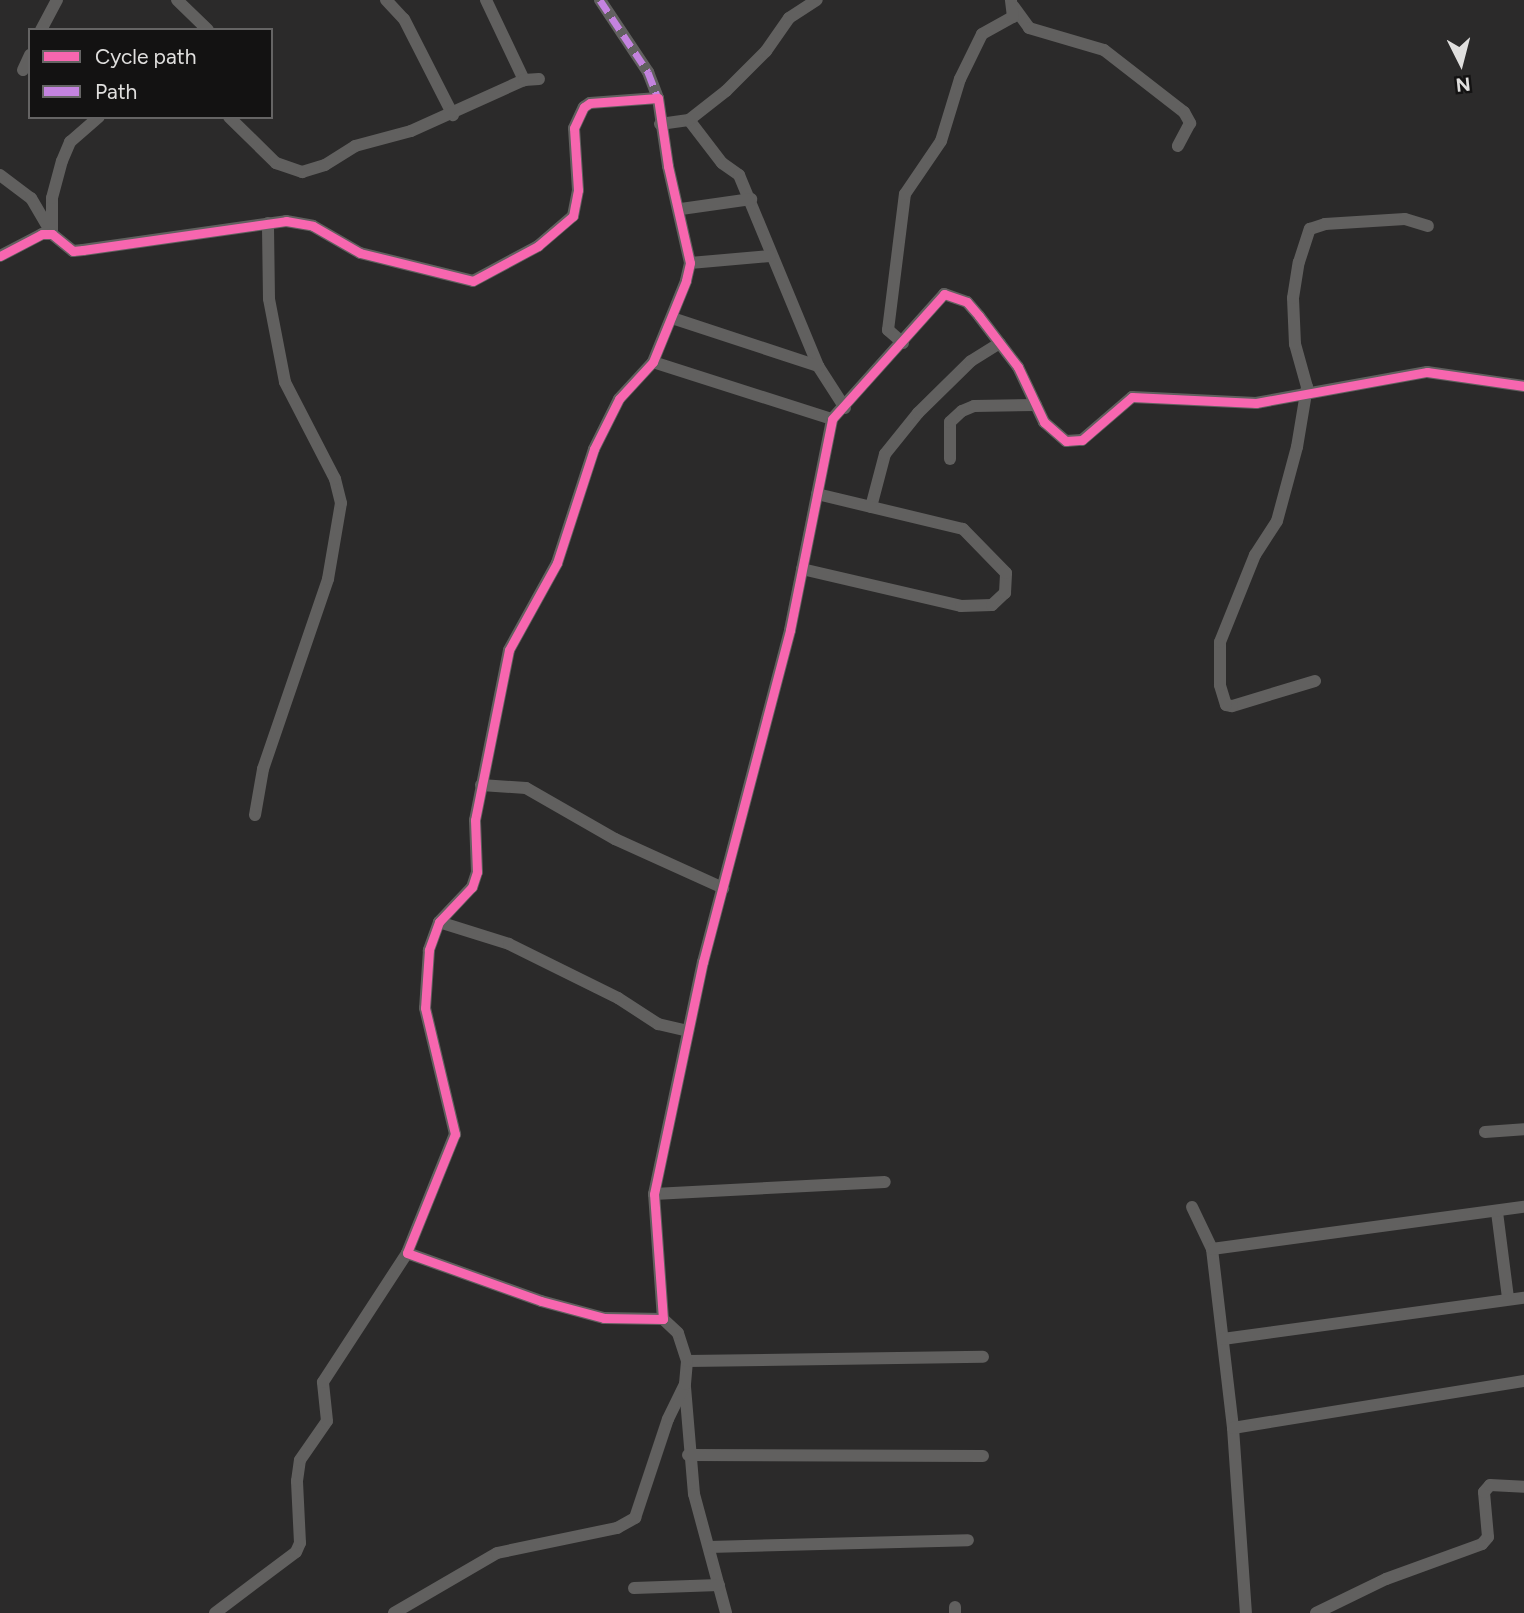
<!DOCTYPE html>
<style>
body{margin:0}
#map{position:relative;width:1524px;height:1613px;overflow:hidden;background:#2b2a2a;font-family:Figtree,sans-serif}
div>[style]{position:absolute}
[style*='--x']{left:calc(var(--x)*1px);top:calc(var(--y)*1px);width:calc(var(--w)*1px);rotate:calc(var(--a)*1deg)}
.street>*{height:12px;margin:-6px;padding:0 6px;transform-origin:6px;border-radius:6px;background:#61605f}
.quiet>*{height:7px;margin-top:-3.5px;transform-origin:0;background:repeating-linear-gradient(90deg,#c483df 0 14px,transparent 0 21px)}
.cycleway>*{height:9px;margin:-4.5px;padding:0 4.5px;transform-origin:4.5px;border-radius:4.5px;background:#f766af}
span{translate:-50% -50%;white-space:nowrap;text-align:center;line-height:1.15;-webkit-text-stroke:7px #131212;paint-order:stroke}
.legend{position:absolute;left:28px;top:28px;width:245px;height:91px;box-sizing:border-box;background:#131212;border:2px solid #656464;margin:0;padding:9px 12px;list-style:none;font-size:21px;color:#e0dfde}
.legend li{display:flex;align-items:center;gap:14px;height:35px}
.legend b{width:35px;border:2px solid #656464}
.north{position:absolute;left:1426px;top:28px;width:70px;height:70px;-webkit-text-stroke:5px #131212;paint-order:stroke;rotate:174deg;font-size:19px;font-weight:700;line-height:28px;text-align:center;color:#e0dfde}
.north::after{content:'';display:block;margin:auto;width:24px;height:32px;background:#e0dfde;clip-path:polygon(50% 0,100% 100%,50% 72%,0 100%)}
</style>
<div id="map">
<div class="street">
<i style="--x:177;--y:0;--w:43;--a:44.1"></i>
<i style="--x:386;--y:0;--w:26;--a:47"></i>
<i style="--x:404;--y:19;--w:108;--a:63"></i>
<i style="--x:486;--y:0;--w:89;--a:64.6"></i>
<i style="--x:600;--y:0;--w:87;--a:56.3"></i>
<i style="--x:648;--y:72;--w:28;--a:69"></i>
<i style="--x:1014;--y:7;--w:26;--a:54"></i>
<i style="--x:1029;--y:28;--w:78;--a:16.3"></i>
<i style="--x:1104;--y:50;--w:101;--a:37.8"></i>
<i style="--x:1184;--y:112;--w:13;--a:61"></i>
<i style="--x:1190;--y:123;--w:26;--a:118"></i>
<i style="--x:41;--y:30;--w:34;--a:-62"></i>
<i style="--x:23;--y:70;--w:17;--a:-65"></i>
<i style="--x:229;--y:117;--w:66;--a:44.4"></i>
<i style="--x:276;--y:163;--w:28;--a:19"></i>
<i style="--x:302;--y:172;--w:24;--a:-17"></i>
<i style="--x:325;--y:165;--w:36;--a:-32"></i>
<i style="--x:355;--y:146;--w:58;--a:-15"></i>
<i style="--x:411;--y:131;--w:124;--a:-24.3"></i>
<i style="--x:524;--y:80;--w:15;--a:-4"></i>
<i style="--x:689;--y:120;--w:54;--a:52.5"></i>
<i style="--x:722;--y:163;--w:21;--a:35"></i>
<i style="--x:739;--y:175;--w:207;--a:67.5"></i>
<i style="--x:818;--y:366;--w:50;--a:57.3"></i>
<i style="--x:660;--y:124;--w:29;--a:-8"></i>
<i style="--x:689;--y:120;--w:47;--a:-38.1"></i>
<i style="--x:726;--y:91;--w:57;--a:-45"></i>
<i style="--x:766;--y:51;--w:40;--a:-55.1"></i>
<i style="--x:789;--y:18;--w:33;--a:-33"></i>
<i style="--x:0;--y:175;--w:39;--a:37"></i>
<i style="--x:31;--y:198;--w:42;--a:59.7"></i>
<i style="--x:681;--y:209;--w:71;--a:-8.1"></i>
<i style="--x:52;--y:234;--w:36;--a:-90"></i>
<i style="--x:52;--y:198;--w:38;--a:-75"></i>
<i style="--x:62;--y:161;--w:21;--a:-67"></i>
<i style="--x:70;--y:142;--w:38;--a:-41"></i>
<i style="--x:0;--y:256;--w:47;--a:-27.6"></i>
<i style="--x:42;--y:234;--w:10;--a:0"></i>
<i style="--x:52;--y:234;--w:27;--a:39"></i>
<i style="--x:73;--y:251;--w:10;--a:-6"></i>
<i style="--x:83;--y:250;--w:205;--a:-8.1"></i>
<i style="--x:286;--y:221;--w:27;--a:10"></i>
<i style="--x:313;--y:226;--w:54;--a:29.9"></i>
<i style="--x:360;--y:253;--w:116;--a:13.9"></i>
<i style="--x:473;--y:281;--w:74;--a:-28.3"></i>
<i style="--x:538;--y:246;--w:46;--a:-40.6"></i>
<i style="--x:573;--y:216;--w:26;--a:-79"></i>
<i style="--x:578;--y:190;--w:62;--a:-93.7"></i>
<i style="--x:574;--y:128;--w:23;--a:-65"></i>
<i style="--x:584;--y:107;--w:7;--a:-34"></i>
<i style="--x:590;--y:103;--w:68;--a:-4.2"></i>
<i style="--x:658;--y:98;--w:69;--a:81.6"></i>
<i style="--x:668;--y:166;--w:99;--a:77.2"></i>
<i style="--x:690;--y:263;--w:18;--a:103"></i>
<i style="--x:686;--y:281;--w:87;--a:112.2"></i>
<i style="--x:653;--y:362;--w:50;--a:132.6"></i>
<i style="--x:619;--y:399;--w:56;--a:116.6"></i>
<i style="--x:594;--y:449;--w:120;--a:108"></i>
<i style="--x:557;--y:563;--w:99;--a:118.9"></i>
<i style="--x:509;--y:650;--w:173;--a:101.3"></i>
<i style="--x:475;--y:820;--w:52;--a:87.8"></i>
<i style="--x:477;--y:872;--w:16;--a:108"></i>
<i style="--x:472;--y:887;--w:48;--a:133.3"></i>
<i style="--x:439;--y:922;--w:30;--a:110"></i>
<i style="--x:429;--y:950;--w:58;--a:93.9"></i>
<i style="--x:425;--y:1008;--w:130;--a:76.6"></i>
<i style="--x:455;--y:1134;--w:128;--a:112"></i>
<i style="--x:407;--y:1253;--w:142;--a:19.7"></i>
<i style="--x:541;--y:1301;--w:65;--a:15.1"></i>
<i style="--x:604;--y:1318;--w:59;--a:1"></i>
<i style="--x:663;--y:1319;--w:125;--a:-94.1"></i>
<i style="--x:654;--y:1194;--w:237;--a:-78.1"></i>
<i style="--x:703;--y:962;--w:343;--a:-75.3"></i>
<i style="--x:790;--y:630;--w:215;--a:-78.7"></i>
<i style="--x:832;--y:419;--w:168;--a:-48.1"></i>
<i style="--x:944;--y:294;--w:24;--a:19"></i>
<i style="--x:967;--y:302;--w:18;--a:49"></i>
<i style="--x:979;--y:316;--w:64;--a:52.6"></i>
<i style="--x:1018;--y:367;--w:61;--a:64.7"></i>
<i style="--x:1044;--y:422;--w:29;--a:41"></i>
<i style="--x:1066;--y:441;--w:16;--a:-4"></i>
<i style="--x:1082;--y:440;--w:66;--a:-40.7"></i>
<i style="--x:1132;--y:397;--w:124;--a:2.8"></i>
<i style="--x:1256;--y:403;--w:174;--a:-10.3"></i>
<i style="--x:1427;--y:372;--w:98;--a:8.2"></i>
<i style="--x:690;--y:263;--w:80;--a:-5"></i>
<i style="--x:672;--y:318;--w:154;--a:18.2"></i>
<i style="--x:903;--y:343;--w:20;--a:-139"></i>
<i style="--x:888;--y:330;--w:137;--a:-82.9"></i>
<i style="--x:905;--y:194;--w:64;--a:-55.8"></i>
<i style="--x:941;--y:141;--w:65;--a:-73"></i>
<i style="--x:960;--y:79;--w:50;--a:-63.9"></i>
<i style="--x:982;--y:34;--w:35;--a:-29"></i>
<i style="--x:1013;--y:17;--w:17;--a:-97"></i>
<i style="--x:653;--y:362;--w:188;--a:17.7"></i>
<i style="--x:950;--y:459;--w:37;--a:-90"></i>
<i style="--x:950;--y:422;--w:16;--a:-43"></i>
<i style="--x:962;--y:411;--w:13;--a:-23"></i>
<i style="--x:974;--y:406;--w:62;--a:-0.9"></i>
<i style="--x:871;--y:507;--w:55;--a:-75.2"></i>
<i style="--x:885;--y:454;--w:53;--a:-51.2"></i>
<i style="--x:918;--y:413;--w:74;--a:-44.5"></i>
<i style="--x:971;--y:361;--w:34;--a:-32"></i>
<i style="--x:802;--y:569;--w:163;--a:13.1"></i>
<i style="--x:961;--y:606;--w:31;--a:-2"></i>
<i style="--x:992;--y:605;--w:18;--a:-43"></i>
<i style="--x:1005;--y:593;--w:20;--a:-87"></i>
<i style="--x:1006;--y:573;--w:62;--a:-134.3"></i>
<i style="--x:963;--y:529;--w:150;--a:-166.5"></i>
<i style="--x:1315;--y:681;--w:87;--a:163.2"></i>
<i style="--x:1232;--y:706;--w:6;--a:-171"></i>
<i style="--x:1226;--y:705;--w:21;--a:-107"></i>
<i style="--x:1220;--y:685;--w:43;--a:-90"></i>
<i style="--x:1220;--y:642;--w:94;--a:-68.1"></i>
<i style="--x:1255;--y:555;--w:40;--a:-57.1"></i>
<i style="--x:1277;--y:521;--w:77;--a:-74.9"></i>
<i style="--x:1297;--y:447;--w:61;--a:-80.5"></i>
<i style="--x:1307;--y:387;--w:45;--a:-105.6"></i>
<i style="--x:1295;--y:344;--w:46;--a:-92.5"></i>
<i style="--x:1293;--y:298;--w:36;--a:-81"></i>
<i style="--x:1299;--y:262;--w:35;--a:-72"></i>
<i style="--x:1310;--y:229;--w:16;--a:-18"></i>
<i style="--x:1325;--y:224;--w:80;--a:-3.6"></i>
<i style="--x:1405;--y:219;--w:24;--a:17"></i>
<i style="--x:481;--y:785;--w:45;--a:3.8"></i>
<i style="--x:526;--y:788;--w:103;--a:29.8"></i>
<i style="--x:615;--y:839;--w:119;--a:24.4"></i>
<i style="--x:255;--y:815;--w:47;--a:-80.1"></i>
<i style="--x:263;--y:769;--w:201;--a:-71.1"></i>
<i style="--x:328;--y:579;--w:77;--a:-80.3"></i>
<i style="--x:341;--y:503;--w:25;--a:-104"></i>
<i style="--x:335;--y:479;--w:109;--a:-117.3"></i>
<i style="--x:285;--y:382;--w:85;--a:-100.9"></i>
<i style="--x:269;--y:299;--w:76;--a:-90.8"></i>
<i style="--x:439;--y:922;--w:73;--a:17.4"></i>
<i style="--x:509;--y:944;--w:122;--a:26.4"></i>
<i style="--x:618;--y:998;--w:48;--a:33"></i>
<i style="--x:658;--y:1024;--w:31;--a:13"></i>
<i style="--x:1485;--y:1132;--w:39;--a:-4"></i>
<i style="--x:654;--y:1194;--w:231;--a:-3"></i>
<i style="--x:1192;--y:1207;--w:47;--a:64.5"></i>
<i style="--x:1212;--y:1249;--w:180;--a:83.3"></i>
<i style="--x:1233;--y:1428;--w:185;--a:86"></i>
<i style="--x:1497;--y:1212;--w:87;--a:82.7"></i>
<i style="--x:1212;--y:1249;--w:315;--a:-7.7"></i>
<i style="--x:1223;--y:1339;--w:304;--a:-7.8"></i>
<i style="--x:687;--y:1361;--w:296;--a:-0.8"></i>
<i style="--x:685;--y:1387;--w:107;--a:85.2"></i>
<i style="--x:694;--y:1494;--w:123;--a:74.9"></i>
<i style="--x:1233;--y:1428;--w:295;--a:-9.2"></i>
<i style="--x:688;--y:1455;--w:295;--a:0.2"></i>
<i style="--x:709;--y:1547;--w:259;--a:-1.5"></i>
<i style="--x:634;--y:1588;--w:85;--a:-2"></i>
<i style="--x:215;--y:1613;--w:101;--a:-37"></i>
<i style="--x:296;--y:1552;--w:10;--a:-66"></i>
<i style="--x:300;--y:1543;--w:62;--a:-92.8"></i>
<i style="--x:297;--y:1481;--w:21;--a:-82"></i>
<i style="--x:300;--y:1460;--w:47;--a:-55.3"></i>
<i style="--x:327;--y:1421;--w:39;--a:-96"></i>
<i style="--x:323;--y:1382;--w:154;--a:-56.9"></i>
<i style="--x:394;--y:1613;--w:119;--a:-30.2"></i>
<i style="--x:497;--y:1553;--w:123;--a:-11.8"></i>
<i style="--x:617;--y:1528;--w:21;--a:-29"></i>
<i style="--x:635;--y:1518;--w:104;--a:-71.6"></i>
<i style="--x:668;--y:1419;--w:39;--a:-64"></i>
<i style="--x:685;--y:1384;--w:23;--a:-85"></i>
<i style="--x:687;--y:1361;--w:29;--a:-108"></i>
<i style="--x:678;--y:1333;--w:21;--a:-137"></i>
<i style="--x:955;--y:1613;--w:6;--a:-90"></i>
<i style="--x:1316;--y:1613;--w:78;--a:-25.9"></i>
<i style="--x:1386;--y:1579;--w:102;--a:-20"></i>
<i style="--x:1482;--y:1544;--w:9;--a:-49"></i>
<i style="--x:1488;--y:1537;--w:45;--a:-95.1"></i>
<i style="--x:1484;--y:1492;--w:9;--a:-49"></i>
<i style="--x:1490;--y:1485;--w:34;--a:3"></i>
</div>
<div class="quiet">
<i style="--x:600;--y:0;--w:87;--a:56.3"></i>
<i style="--x:648;--y:72;--w:28;--a:69"></i>
</div>
<div class="cycleway">
<i style="--x:0;--y:256;--w:47;--a:-27.6"></i>
<i style="--x:42;--y:234;--w:10;--a:0"></i>
<i style="--x:52;--y:234;--w:27;--a:39"></i>
<i style="--x:73;--y:251;--w:10;--a:-6"></i>
<i style="--x:83;--y:250;--w:205;--a:-8.1"></i>
<i style="--x:286;--y:221;--w:27;--a:10"></i>
<i style="--x:313;--y:226;--w:54;--a:29.9"></i>
<i style="--x:360;--y:253;--w:116;--a:13.9"></i>
<i style="--x:473;--y:281;--w:74;--a:-28.3"></i>
<i style="--x:538;--y:246;--w:46;--a:-40.6"></i>
<i style="--x:573;--y:216;--w:26;--a:-79"></i>
<i style="--x:578;--y:190;--w:62;--a:-93.7"></i>
<i style="--x:574;--y:128;--w:23;--a:-65"></i>
<i style="--x:584;--y:107;--w:7;--a:-34"></i>
<i style="--x:590;--y:103;--w:68;--a:-4.2"></i>
<i style="--x:658;--y:98;--w:69;--a:81.6"></i>
<i style="--x:668;--y:166;--w:99;--a:77.2"></i>
<i style="--x:690;--y:263;--w:18;--a:103"></i>
<i style="--x:686;--y:281;--w:87;--a:112.2"></i>
<i style="--x:653;--y:362;--w:50;--a:132.6"></i>
<i style="--x:619;--y:399;--w:56;--a:116.6"></i>
<i style="--x:594;--y:449;--w:120;--a:108"></i>
<i style="--x:557;--y:563;--w:99;--a:118.9"></i>
<i style="--x:509;--y:650;--w:173;--a:101.3"></i>
<i style="--x:475;--y:820;--w:52;--a:87.8"></i>
<i style="--x:477;--y:872;--w:16;--a:108"></i>
<i style="--x:472;--y:887;--w:48;--a:133.3"></i>
<i style="--x:439;--y:922;--w:30;--a:110"></i>
<i style="--x:429;--y:950;--w:58;--a:93.9"></i>
<i style="--x:425;--y:1008;--w:130;--a:76.6"></i>
<i style="--x:455;--y:1134;--w:128;--a:112"></i>
<i style="--x:407;--y:1253;--w:142;--a:19.7"></i>
<i style="--x:541;--y:1301;--w:65;--a:15.1"></i>
<i style="--x:604;--y:1318;--w:59;--a:1"></i>
<i style="--x:663;--y:1319;--w:125;--a:-94.1"></i>
<i style="--x:654;--y:1194;--w:237;--a:-78.1"></i>
<i style="--x:703;--y:962;--w:343;--a:-75.3"></i>
<i style="--x:790;--y:630;--w:215;--a:-78.7"></i>
<i style="--x:832;--y:419;--w:168;--a:-48.1"></i>
<i style="--x:944;--y:294;--w:24;--a:19"></i>
<i style="--x:967;--y:302;--w:18;--a:49"></i>
<i style="--x:979;--y:316;--w:64;--a:52.6"></i>
<i style="--x:1018;--y:367;--w:61;--a:64.7"></i>
<i style="--x:1044;--y:422;--w:29;--a:41"></i>
<i style="--x:1066;--y:441;--w:16;--a:-4"></i>
<i style="--x:1082;--y:440;--w:66;--a:-40.7"></i>
<i style="--x:1132;--y:397;--w:124;--a:2.8"></i>
<i style="--x:1256;--y:403;--w:174;--a:-10.3"></i>
<i style="--x:1427;--y:372;--w:98;--a:8.2"></i>
</div>
<ul class="legend">
<li><b style="height:9px;background:#f766af"></b>Cycle path</li>
<li><b style="height:9px;background:#c483df"></b>Path</li>
</ul>
<div class="north">N</div>
</div>
